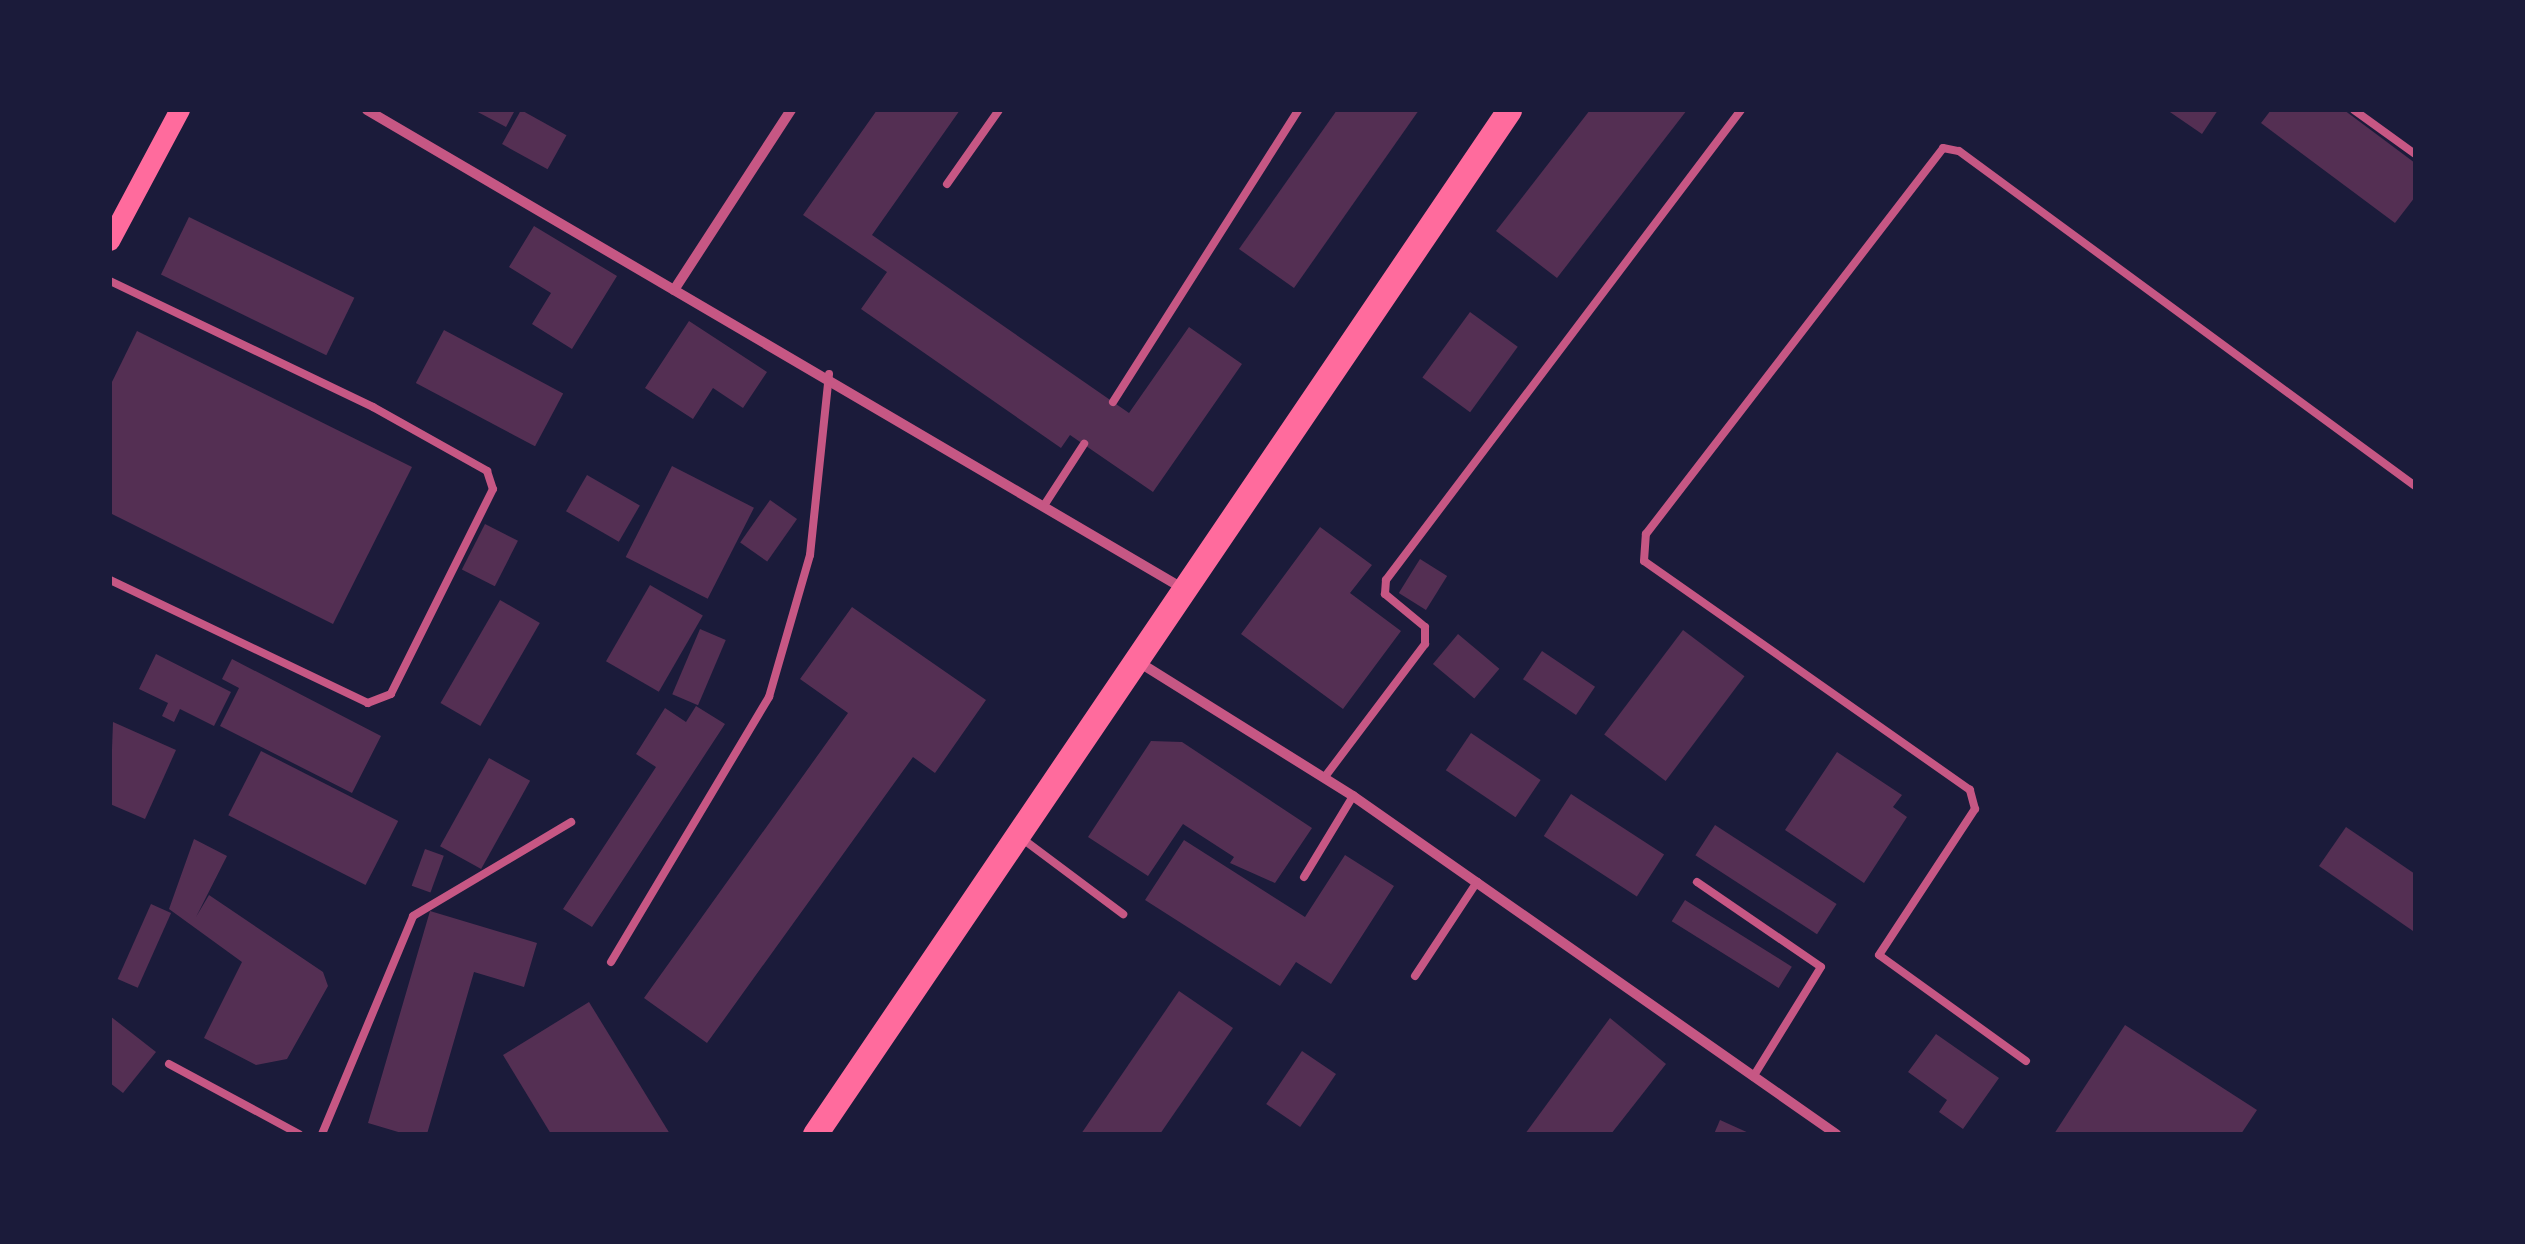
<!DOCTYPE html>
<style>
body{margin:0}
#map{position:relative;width:2525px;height:1244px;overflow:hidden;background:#1b1b3a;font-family:Rubik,sans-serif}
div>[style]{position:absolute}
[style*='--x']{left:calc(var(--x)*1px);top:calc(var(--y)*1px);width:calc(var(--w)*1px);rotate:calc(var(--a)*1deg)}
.building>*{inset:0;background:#542f53;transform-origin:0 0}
.service>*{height:8px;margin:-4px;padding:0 4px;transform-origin:4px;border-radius:4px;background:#c65784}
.minor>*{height:10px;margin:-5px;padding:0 5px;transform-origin:5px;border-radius:5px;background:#c65784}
.secondary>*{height:20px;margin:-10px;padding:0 10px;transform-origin:10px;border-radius:10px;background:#ff6b9d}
.primary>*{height:25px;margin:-12.5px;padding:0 12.5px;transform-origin:12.5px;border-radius:12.5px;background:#ff6b9d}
span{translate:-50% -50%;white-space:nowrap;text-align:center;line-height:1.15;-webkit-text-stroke:8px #1b1b3a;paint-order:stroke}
.frame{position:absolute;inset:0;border:112px solid #1b1b3a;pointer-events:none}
</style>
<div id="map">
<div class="building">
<i style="clip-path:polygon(474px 110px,515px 110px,506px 127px)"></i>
<i style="left:521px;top:110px;width:52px;height:39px;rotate:29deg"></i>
<i style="clip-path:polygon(877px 110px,960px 110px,872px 235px,1129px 413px,1189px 327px,1242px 364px,1153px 492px,1070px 435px,1061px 448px,861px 309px,887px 272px,803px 215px)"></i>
<i style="clip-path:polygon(1337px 110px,1419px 110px,1294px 288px,1239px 249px)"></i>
<i style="clip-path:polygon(1590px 110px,1687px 110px,1557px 278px,1496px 231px)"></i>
<i style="clip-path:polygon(2167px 110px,2218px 110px,2202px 134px)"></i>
<i style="clip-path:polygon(2271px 110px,2344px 110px,2415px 163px,2415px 197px,2395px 223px,2261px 123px)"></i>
<i style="left:189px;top:217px;width:184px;height:64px;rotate:26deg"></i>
<i style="clip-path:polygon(534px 226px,617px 276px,572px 349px,532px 324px,551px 293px,509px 267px)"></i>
<i style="left:1470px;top:312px;width:59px;height:81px;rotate:36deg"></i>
<i style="clip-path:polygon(689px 321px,767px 372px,743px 408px,713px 388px,693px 419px,645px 388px)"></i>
<i style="left:444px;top:330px;width:135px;height:60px;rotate:28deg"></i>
<i style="clip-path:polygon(137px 331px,412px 467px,333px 624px,110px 513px,110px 386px)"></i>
<i style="left:672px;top:466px;width:92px;height:102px;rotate:27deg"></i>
<i style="left:587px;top:475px;width:61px;height:42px;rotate:30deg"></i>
<i style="left:770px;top:500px;width:33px;height:52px;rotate:35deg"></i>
<i style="left:485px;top:524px;width:37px;height:51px;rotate:27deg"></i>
<i style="clip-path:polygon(1320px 527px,1372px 565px,1350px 593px,1401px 631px,1343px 709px,1241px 634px)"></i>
<i style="left:1420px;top:559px;width:32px;height:40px;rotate:32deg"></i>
<i style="left:650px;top:585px;width:61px;height:88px;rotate:30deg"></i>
<i style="left:500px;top:600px;width:46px;height:119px;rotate:30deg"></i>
<i style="clip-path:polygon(852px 607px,986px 700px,935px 773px,913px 757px,707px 1043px,644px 998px,848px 713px,800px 679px)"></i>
<i style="left:700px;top:629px;width:28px;height:71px;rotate:23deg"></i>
<i style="left:1683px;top:630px;width:77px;height:131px;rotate:37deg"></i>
<i style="left:1458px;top:634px;width:54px;height:39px;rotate:40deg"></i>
<i style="left:1542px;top:651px;width:64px;height:34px;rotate:34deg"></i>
<i style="clip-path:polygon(156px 654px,231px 692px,214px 726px,180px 709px,174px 722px,162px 716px,168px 703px,139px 689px)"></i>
<i style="clip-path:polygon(232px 659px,381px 736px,352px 793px,220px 726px,239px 688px,222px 679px)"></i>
<i style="clip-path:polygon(696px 706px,725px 724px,592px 927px,563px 909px,656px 767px,636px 754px,665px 708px,686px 722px)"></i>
<i style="clip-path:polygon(113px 722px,176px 750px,145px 819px,110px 804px)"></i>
<i style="left:1471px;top:733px;width:84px;height:45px;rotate:34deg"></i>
<i style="clip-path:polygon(1151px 741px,1182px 742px,1312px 828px,1275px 883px,1230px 863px,1234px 857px,1183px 824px,1148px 876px,1088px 837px)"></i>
<i style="left:261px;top:751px;width:154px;height:72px;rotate:27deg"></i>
<i style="clip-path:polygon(1837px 752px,1902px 795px,1893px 807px,1907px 817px,1864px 883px,1785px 830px)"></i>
<i style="left:489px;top:758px;width:47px;height:101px;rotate:29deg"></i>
<i style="left:1571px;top:794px;width:111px;height:50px;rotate:33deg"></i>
<i style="left:1715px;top:825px;width:145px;height:36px;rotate:33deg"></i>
<i style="clip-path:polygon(2346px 827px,2415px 874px,2413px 931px,2319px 866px)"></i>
<i style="clip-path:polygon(194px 839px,227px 856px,196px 917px,209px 895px,323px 972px,328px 986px,287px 1059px,256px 1065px,204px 1038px,242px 962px,169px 909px)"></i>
<i style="clip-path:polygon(1184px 840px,1305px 917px,1345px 855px,1394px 886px,1331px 984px,1296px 962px,1280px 986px,1145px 900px)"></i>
<i style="left:425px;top:849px;width:20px;height:39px;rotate:20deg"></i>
<i style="left:1685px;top:900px;width:126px;height:25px;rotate:32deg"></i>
<i style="left:151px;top:904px;width:22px;height:82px;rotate:24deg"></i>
<i style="clip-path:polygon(430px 911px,537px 943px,524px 987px,474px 972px,427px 1134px,405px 1134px,368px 1123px)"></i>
<i style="clip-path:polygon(1179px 991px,1233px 1028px,1160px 1134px,1081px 1134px)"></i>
<i style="clip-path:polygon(589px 1002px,670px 1134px,551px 1134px,503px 1055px)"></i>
<i style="clip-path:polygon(110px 1016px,156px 1052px,123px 1093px,110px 1083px)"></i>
<i style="clip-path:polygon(1610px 1018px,1666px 1064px,1611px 1134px,1525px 1134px)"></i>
<i style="clip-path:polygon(2125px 1025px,2257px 1110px,2241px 1134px,2054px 1134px)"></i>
<i style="clip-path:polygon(1936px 1034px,1999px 1078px,1963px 1129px,1939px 1112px,1947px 1100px,1908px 1072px)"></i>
<i style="left:1302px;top:1051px;width:41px;height:64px;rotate:34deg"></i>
<i style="clip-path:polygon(1720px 1120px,1751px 1134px,1714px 1134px)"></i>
</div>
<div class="service">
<i style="--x:2354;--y:110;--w:75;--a:35.8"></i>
<i style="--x:947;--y:184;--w:90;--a:-54.9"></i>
<i style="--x:110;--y:281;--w:292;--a:25.6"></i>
<i style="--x:373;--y:407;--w:131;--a:29.3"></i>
<i style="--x:487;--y:471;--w:19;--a:72"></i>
<i style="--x:493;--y:489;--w:229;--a:116.5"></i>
<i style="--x:391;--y:694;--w:25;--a:159"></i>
<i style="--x:368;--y:703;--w:286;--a:-154.5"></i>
<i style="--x:1113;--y:402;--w:346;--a:-57.6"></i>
<i style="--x:1045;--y:504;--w:72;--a:-57"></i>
<i style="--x:1324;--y:778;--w:168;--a:-53"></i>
<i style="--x:1425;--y:644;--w:17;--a:-90"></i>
<i style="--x:1425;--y:627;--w:52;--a:-140.5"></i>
<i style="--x:1385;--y:594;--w:14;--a:-86"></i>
<i style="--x:1386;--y:580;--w:589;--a:-52.94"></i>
<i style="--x:1020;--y:837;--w:129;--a:36.8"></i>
<i style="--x:1304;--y:877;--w:95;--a:-58.8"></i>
<i style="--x:1697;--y:882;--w:150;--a:34.4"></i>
<i style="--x:1821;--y:967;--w:129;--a:121.7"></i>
<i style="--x:611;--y:962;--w:309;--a:-59.2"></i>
<i style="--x:769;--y:697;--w:148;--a:-73.9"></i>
<i style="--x:810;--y:555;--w:182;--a:-84"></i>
<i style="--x:1415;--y:976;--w:113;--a:-56.6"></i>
<i style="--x:2026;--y:1061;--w:181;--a:-144.2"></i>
<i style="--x:1879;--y:955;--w:175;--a:-56.7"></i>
<i style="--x:1975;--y:809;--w:20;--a:-105"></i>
<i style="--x:1970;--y:790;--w:398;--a:-144.9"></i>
<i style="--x:1644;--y:561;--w:27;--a:-86"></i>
<i style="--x:1646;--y:534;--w:487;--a:-52.4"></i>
<i style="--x:1943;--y:148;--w:16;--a:11"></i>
<i style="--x:1959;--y:151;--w:566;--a:36.3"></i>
<i style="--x:169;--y:1064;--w:148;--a:28.3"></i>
<i style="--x:322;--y:1134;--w:236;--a:-67.3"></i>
<i style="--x:413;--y:916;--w:184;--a:-30.7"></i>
</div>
<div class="minor">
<i style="--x:367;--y:110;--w:945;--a:30.39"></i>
<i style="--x:674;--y:290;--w:215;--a:-57"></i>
<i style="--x:1137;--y:661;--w:255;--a:32"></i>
<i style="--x:1353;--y:796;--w:590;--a:34.98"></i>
</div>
<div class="secondary">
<i style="--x:110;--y:241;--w:149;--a:-61.9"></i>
</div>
<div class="primary">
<i style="--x:815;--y:1134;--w:1237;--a:-55.87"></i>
</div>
<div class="frame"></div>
</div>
